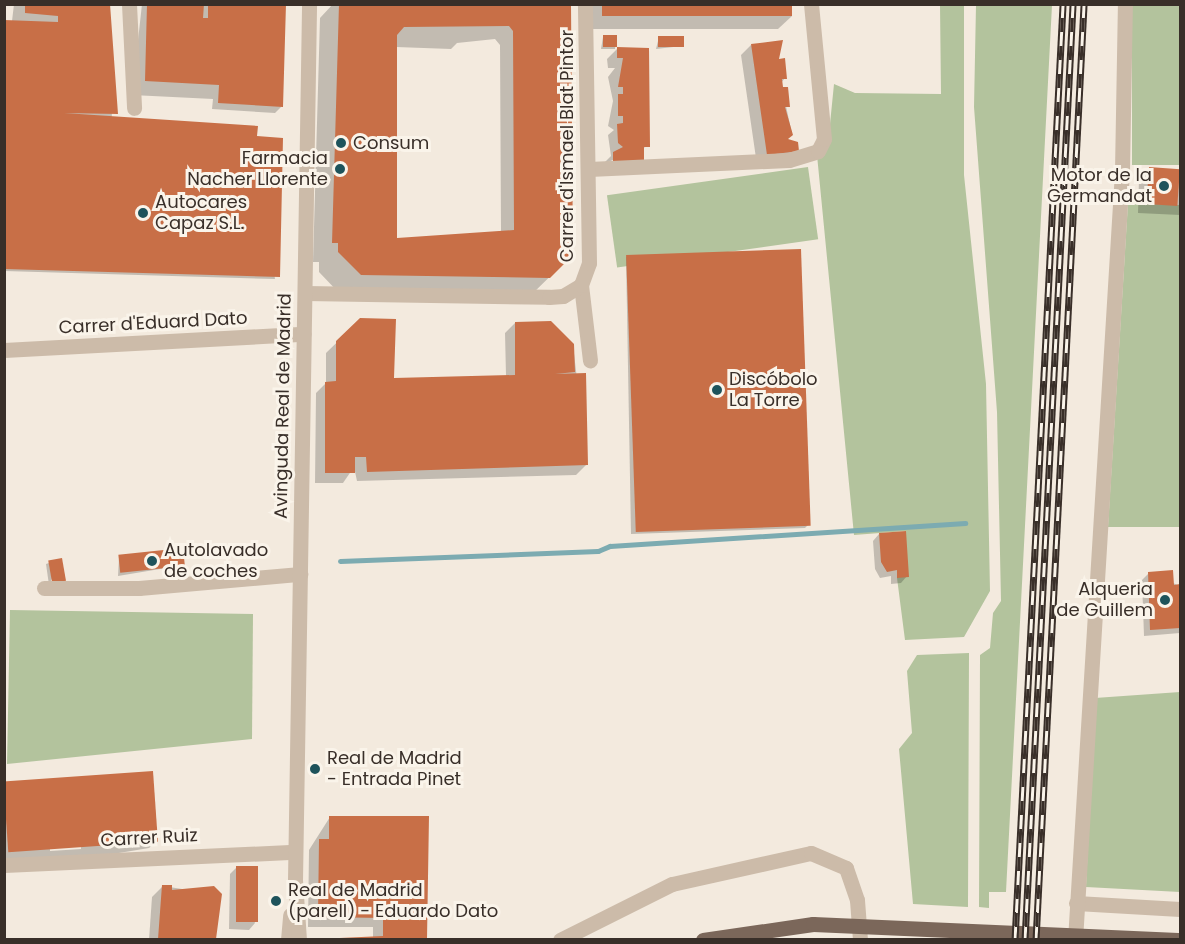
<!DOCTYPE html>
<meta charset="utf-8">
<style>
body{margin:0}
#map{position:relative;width:1185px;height:944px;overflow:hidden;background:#f3eade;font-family:Poppins,sans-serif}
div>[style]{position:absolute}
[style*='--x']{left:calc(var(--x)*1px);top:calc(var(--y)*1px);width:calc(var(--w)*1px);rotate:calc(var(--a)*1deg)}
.green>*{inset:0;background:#b3c39d;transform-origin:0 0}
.shadow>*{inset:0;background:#0003}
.stream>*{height:5px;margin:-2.5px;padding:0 2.5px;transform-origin:2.5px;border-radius:2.5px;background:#7cabb1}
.building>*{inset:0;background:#c86f47;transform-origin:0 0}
.minor>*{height:15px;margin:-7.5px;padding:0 7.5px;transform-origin:7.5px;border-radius:7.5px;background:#ccbba9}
.major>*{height:15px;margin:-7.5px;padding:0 7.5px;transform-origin:7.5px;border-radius:7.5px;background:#7b675a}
.rail>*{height:7px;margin-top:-3.5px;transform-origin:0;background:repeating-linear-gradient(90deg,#faf4ea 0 14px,#392f29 0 28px);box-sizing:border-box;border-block:2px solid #392f29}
.dots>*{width:16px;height:16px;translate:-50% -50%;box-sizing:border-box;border:3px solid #faf4ea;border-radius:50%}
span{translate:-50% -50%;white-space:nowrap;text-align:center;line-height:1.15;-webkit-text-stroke:6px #faf4ea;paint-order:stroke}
.poi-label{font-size:18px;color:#392f29}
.left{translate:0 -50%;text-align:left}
.right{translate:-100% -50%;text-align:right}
.street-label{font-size:18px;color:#392f29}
.frame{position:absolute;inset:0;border:6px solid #392f29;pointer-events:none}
</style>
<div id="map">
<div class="green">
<i style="clip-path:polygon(940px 5px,964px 5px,964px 175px,986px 384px,990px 591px,964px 637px,905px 640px,897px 578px,906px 531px,854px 535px,817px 155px,828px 144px,834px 84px,855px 93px,941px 94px)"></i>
<i style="clip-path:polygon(976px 5px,1052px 5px,1006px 892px,989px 892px,989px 908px,979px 907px,980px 655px,990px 648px,993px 613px,1001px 601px,997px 412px,974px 107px)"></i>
<i style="left:1132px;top:5px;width:48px;height:160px"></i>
<i style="left:808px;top:167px;width:73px;height:203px;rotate:82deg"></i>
<i style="clip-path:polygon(1128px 203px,1180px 205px,1180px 527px,1108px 527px)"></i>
<i style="clip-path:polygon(10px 610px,253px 614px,252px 739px,7px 764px)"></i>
<i style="clip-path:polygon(969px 653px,968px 907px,913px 904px,899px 749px,912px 733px,907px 671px,917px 655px)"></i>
<i style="clip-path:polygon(1180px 692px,1180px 892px,1086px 887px,1095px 698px)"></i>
</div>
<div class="shadow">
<i style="clip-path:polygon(14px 4px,108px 4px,112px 119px,256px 138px,275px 279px,4px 271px,4px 21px,12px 21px)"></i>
<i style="clip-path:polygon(142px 4px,285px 4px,282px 106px,275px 113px,212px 109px,213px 99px,132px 95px)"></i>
<i style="clip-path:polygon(evenodd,333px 4px,570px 4px,572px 255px,529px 297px,340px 294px,319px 272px,319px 262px,313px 262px,320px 18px,333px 4px,495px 39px,500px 45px,501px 233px,395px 240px,396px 47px,451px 49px,457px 43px,495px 39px)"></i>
<i style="clip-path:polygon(592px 4px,790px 4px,792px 16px,778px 29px,590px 29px)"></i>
<i style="clip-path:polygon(603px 37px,616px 37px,615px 49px,648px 49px,648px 146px,603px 164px,611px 156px,608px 135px,614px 130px,608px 126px,613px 101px,608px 77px,615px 68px,608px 68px,607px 59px,617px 49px,601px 49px)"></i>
<i style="clip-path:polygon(659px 37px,682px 46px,656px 49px)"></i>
<i style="clip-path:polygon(751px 45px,778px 61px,785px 78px,781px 83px,792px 134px,786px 140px,798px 151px,757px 165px,741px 55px)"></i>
<i style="clip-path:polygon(1149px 169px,1180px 171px,1180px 215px,1138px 213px,1139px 179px)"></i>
<i style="clip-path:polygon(626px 256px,808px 525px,805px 528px,631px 534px)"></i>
<i style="clip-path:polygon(360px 320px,392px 379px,506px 376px,505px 333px,515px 323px,573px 345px,587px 464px,576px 475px,357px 481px,354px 467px,343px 483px,315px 483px,316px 393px,326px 383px,326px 353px)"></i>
<i style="clip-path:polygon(879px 534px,907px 576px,901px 583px,891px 584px,891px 576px,880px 578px,875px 569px,873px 541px)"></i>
<i style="clip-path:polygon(119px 558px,184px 565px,118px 576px)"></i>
<i style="clip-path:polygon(61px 559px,49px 585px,46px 564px)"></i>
<i style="clip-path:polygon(1149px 573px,1180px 586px,1180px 633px,1144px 636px,1142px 580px)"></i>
<i style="clip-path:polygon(evenodd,4px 787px,156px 842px,149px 848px,113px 854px,4px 861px,4px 787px,81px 846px,81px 849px,50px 851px,50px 848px,81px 846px)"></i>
<i style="clip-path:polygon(330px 817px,427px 817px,425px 940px,316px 940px,373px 938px,373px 927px,308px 927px,309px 850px)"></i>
<i style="clip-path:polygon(237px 867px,255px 923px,249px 930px,229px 929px,230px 874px)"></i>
<i style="clip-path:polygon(163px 886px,220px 895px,215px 940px,149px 940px,152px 897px)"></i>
</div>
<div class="stream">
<i style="--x:340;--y:561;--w:258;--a:-2.2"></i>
<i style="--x:598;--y:551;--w:13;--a:-23"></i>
<i style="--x:610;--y:546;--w:356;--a:-3.7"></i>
</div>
<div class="building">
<i style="clip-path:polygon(25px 4px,110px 4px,118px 114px,64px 113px,258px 126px,257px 136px,283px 138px,280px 277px,4px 269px,4px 20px,58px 22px,58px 16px,25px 13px)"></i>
<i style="clip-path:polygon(147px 4px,204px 4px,203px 18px,208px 18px,208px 4px,286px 4px,283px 107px,218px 103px,219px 85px,145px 81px)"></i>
<i style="clip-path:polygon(evenodd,339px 4px,571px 4px,573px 255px,550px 278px,361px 275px,338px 252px,338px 243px,332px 243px,339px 4px,509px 26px,513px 31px,514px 230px,397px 238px,397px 35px,404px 27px,509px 26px)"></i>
<i style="left:602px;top:4px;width:190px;height:12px"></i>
<i style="left:603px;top:35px;width:14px;height:12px"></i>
<i style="left:658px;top:36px;width:26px;height:11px"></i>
<i style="clip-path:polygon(783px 40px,779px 59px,785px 58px,787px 79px,782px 79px,783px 87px,788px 87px,790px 107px,785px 107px,793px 135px,788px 139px,798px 142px,799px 151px,767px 155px,751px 44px)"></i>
<i style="clip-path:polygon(617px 47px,649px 48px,650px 147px,644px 147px,644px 163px,613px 163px,613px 152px,623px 147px,618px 143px,617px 124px,623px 123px,623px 116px,618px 116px,618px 94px,623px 94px,623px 87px,618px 87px,623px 58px,617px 58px)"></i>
<i style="left:1149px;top:167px;width:31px;height:37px;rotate:4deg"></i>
<i style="left:801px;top:249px;width:277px;height:175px;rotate:88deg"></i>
<i style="clip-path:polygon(360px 318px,396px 319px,394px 378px,515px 375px,515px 322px,551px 321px,574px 344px,575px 372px,555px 374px,586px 373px,588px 465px,367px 472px,366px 457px,355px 457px,355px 473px,325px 473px,325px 382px,336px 381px,336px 341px)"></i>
<i style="clip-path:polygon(906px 531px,909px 577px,897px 578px,897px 570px,887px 572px,881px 562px,879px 533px)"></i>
<i style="left:183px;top:548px;width:18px;height:65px;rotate:84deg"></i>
<i style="left:62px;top:558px;width:23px;height:14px;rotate:80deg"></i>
<i style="clip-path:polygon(1173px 570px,1174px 585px,1180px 584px,1180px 628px,1150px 630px,1148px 572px)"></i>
<i style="left:153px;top:771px;width:71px;height:150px;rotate:86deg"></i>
<i style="clip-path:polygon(329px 816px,429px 816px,427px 939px,318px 939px,383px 936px,383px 918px,318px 917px,319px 839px,329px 839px)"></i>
<i style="left:236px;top:866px;width:22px;height:56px"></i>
<i style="clip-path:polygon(162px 885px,172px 885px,172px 890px,214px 886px,222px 894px,216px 939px,158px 939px)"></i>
</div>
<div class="minor">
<i style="--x:129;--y:4;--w:104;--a:87.2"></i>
<i style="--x:589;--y:169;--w:200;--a:-2.6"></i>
<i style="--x:789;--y:160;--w:30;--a:-17"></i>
<i style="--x:818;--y:151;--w:13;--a:-63"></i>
<i style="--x:824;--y:139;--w:136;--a:-95.5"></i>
<i style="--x:581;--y:285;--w:76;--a:83.2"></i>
<i style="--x:305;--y:293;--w:244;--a:0.9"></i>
<i style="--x:549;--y:297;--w:14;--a:-4"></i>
<i style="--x:563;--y:296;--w:21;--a:-31"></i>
<i style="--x:581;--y:285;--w:23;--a:-70"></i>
<i style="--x:589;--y:263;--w:259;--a:-90.9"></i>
<i style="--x:4;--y:350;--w:300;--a:-3.1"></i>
<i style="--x:44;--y:588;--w:95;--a:0"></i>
<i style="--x:139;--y:588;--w:162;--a:-5"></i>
<i style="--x:4;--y:865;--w:291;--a:-2.6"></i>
<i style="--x:1076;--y:903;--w:104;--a:3.3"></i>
<i style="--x:288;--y:940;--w:25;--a:-85"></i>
<i style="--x:299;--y:940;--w:60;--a:-93.8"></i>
<i style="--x:295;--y:880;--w:876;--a:-89.08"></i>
<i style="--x:560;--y:940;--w:125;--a:-26.6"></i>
<i style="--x:672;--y:884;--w:142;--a:-12.6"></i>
<i style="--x:811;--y:853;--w:38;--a:23"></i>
<i style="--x:846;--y:868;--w:34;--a:71"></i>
<i style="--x:857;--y:900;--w:40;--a:85.7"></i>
<i style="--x:1075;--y:940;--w:770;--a:-86.5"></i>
<i style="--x:1122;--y:171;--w:167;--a:-89"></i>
</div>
<div class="major">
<i style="--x:703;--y:940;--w:111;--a:-8.3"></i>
<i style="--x:813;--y:924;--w:365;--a:2.5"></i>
</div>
<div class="rail">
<i style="--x:1015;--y:940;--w:937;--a:-87.06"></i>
<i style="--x:1025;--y:940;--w:937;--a:-87.06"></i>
<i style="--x:1036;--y:940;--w:937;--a:-87.06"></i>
</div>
<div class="dots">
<i style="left:341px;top:143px;background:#1e535b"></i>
<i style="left:340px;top:169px;background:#1e535b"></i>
<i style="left:1164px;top:186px;background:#1e535b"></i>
<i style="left:143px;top:213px;background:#1e535b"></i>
<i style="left:717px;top:390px;background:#1e535b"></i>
<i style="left:152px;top:561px;background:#1e535b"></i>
<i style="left:1165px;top:600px;background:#1e535b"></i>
<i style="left:315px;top:769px;background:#1e535b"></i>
<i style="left:276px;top:901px;background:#1e535b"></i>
</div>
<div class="poi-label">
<span class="left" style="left:353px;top:143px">Consum</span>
<span class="right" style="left:328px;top:169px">Farmacia<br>Nacher Llorente</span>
<span class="right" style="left:1152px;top:186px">Motor de la<br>Germandat</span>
<span class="left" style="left:155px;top:213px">Autocares<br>Capaz S.L.</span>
<span class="left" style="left:729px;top:390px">Discóbolo<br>La Torre</span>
<span class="left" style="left:164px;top:561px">Autolavado<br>de coches</span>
<span class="right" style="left:1153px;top:600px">Alqueria<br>de Guillem</span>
<span class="left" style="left:327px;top:769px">Real de Madrid<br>- Entrada Pinet</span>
<span class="left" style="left:288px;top:901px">Real de Madrid<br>(parell) - Eduardo Dato</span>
</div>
<div class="street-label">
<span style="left:567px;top:146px;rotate:-90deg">Carrer d'Ismael Blat Pintor</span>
<span style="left:153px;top:323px;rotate:-3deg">Carrer d'Eduard Dato</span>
<span style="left:283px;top:406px;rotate:-89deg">Avinguda Real de Madrid</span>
<span style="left:149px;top:838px;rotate:-3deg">Carrer Ruiz</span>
</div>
<div class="frame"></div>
</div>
